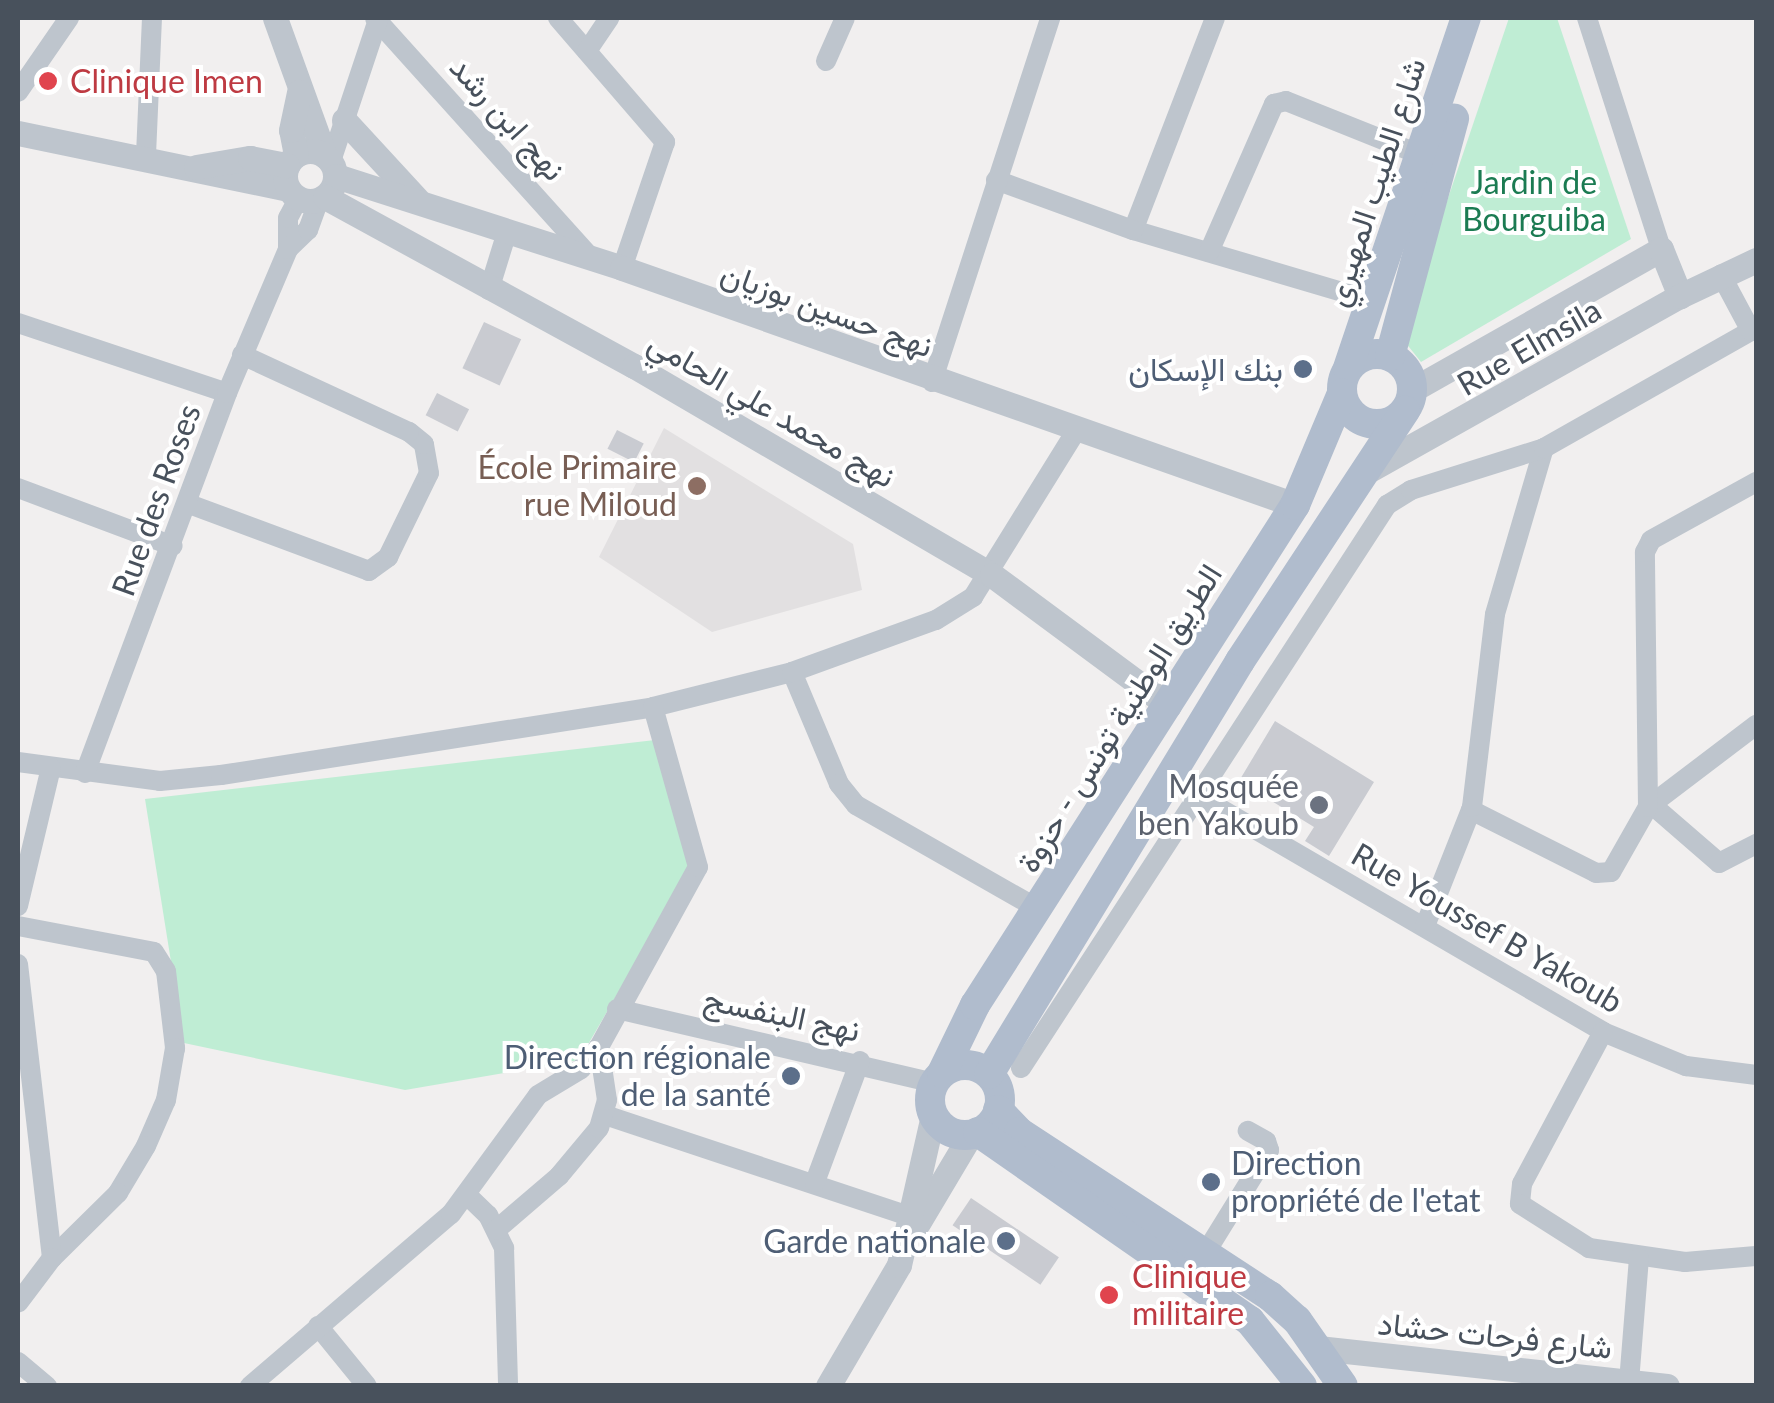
<!DOCTYPE html>
<meta charset="utf-8">
<style>
body{margin:0}
#map{position:relative;width:1774px;height:1403px;overflow:hidden;background:#f1efef;font-family:Lato,Vazirmatn,sans-serif}
div>[style]{position:absolute}
[style*='--x']{left:calc(var(--x)*1px);top:calc(var(--y)*1px);width:calc(var(--w)*1px);rotate:calc(var(--a)*1deg)}
.education>*{inset:0;background:#e2e0e1}
.green>*{inset:0;background:#bfedd4}
.building>*{inset:0;background:#c9cbd1;transform-origin:0 0}
.minor>*{height:20px;margin:-10px;padding:0 10px;transform-origin:10px;border-radius:10px;background:#bec5cd}
.tertiary>*{height:25px;margin:-12.5px;padding:0 12.5px;transform-origin:12.5px;border-radius:12.5px;background:#bec5cd}
.tertiary>.ring{margin:-12.5px;padding:0;box-sizing:content-box;background:none;border:25px solid #bec5cd;border-radius:50%}
.primary>*{height:30px;margin:-15px;padding:0 15px;transform-origin:15px;border-radius:15px;background:#b0bccd}
.primary>.ring{margin:-15px;padding:0;box-sizing:content-box;background:none;border:30px solid #b0bccd;border-radius:50%}
.dots>*{width:28px;height:28px;translate:-50% -50%;box-sizing:border-box;border:5px solid #fff;border-radius:50%}
span{translate:-50% -50%;white-space:nowrap;text-align:center;line-height:1.15;-webkit-text-stroke:8px #fff;paint-order:stroke}
.health-label{font-size:32px;color:#be3a42}
.left{translate:0 -50%;text-align:left}
.street-label{font-size:32px;color:#48515c}
.park-label{font-size:32px;color:#1b7b52}
.service-label{font-size:32px;color:#4e5e75}
.right{translate:-100% -50%;text-align:right}
.education-label{font-size:32px;color:#785e54}
.worship-label{font-size:32px;color:#5b616d}
.frame{position:absolute;inset:0;border:20px solid #48515c;pointer-events:none}
</style>
<div id="map">
<div class="education">
<i style="clip-path:polygon(664px 428px,853px 544px,862px 590px,712px 632px,599px 557px)"></i>
</div>
<div class="green">
<i style="clip-path:polygon(1509px 18px,1557px 18px,1631px 239px,1421px 362px,1401px 337px)"></i>
<i style="clip-path:polygon(655px 740px,686px 844px,688px 872px,579px 1060px,405px 1090px,184px 1043px,145px 799px)"></i>
</div>
<div class="building">
<i style="left:484px;top:322px;width:41px;height:51px;rotate:25deg"></i>
<i style="left:437px;top:393px;width:36px;height:25px;rotate:27deg"></i>
<i style="left:617px;top:430px;width:30px;height:21px;rotate:27deg"></i>
<i style="clip-path:polygon(1275px 721px,1374px 782px,1329px 856px,1305px 841px,1314px 827px,1239px 781px)"></i>
<i style="left:971px;top:1198px;width:106px;height:33px;rotate:34deg"></i>
</div>
<div class="minor">
<i style="--x:375;--y:18;--w:323;--a:48"></i>
<i style="--x:558;--y:18;--w:164;--a:49.2"></i>
<i style="--x:665;--y:142;--w:133;--a:108.8"></i>
<i style="--x:1215;--y:18;--w:227;--a:111.1"></i>
<i style="--x:1133;--y:230;--w:250;--a:16.5"></i>
<i style="--x:1587;--y:18;--w:243;--a:72.2"></i>
<i style="--x:587;--y:51;--w:40;--a:-56"></i>
<i style="--x:826;--y:61;--w:47;--a:-66.2"></i>
<i style="--x:18;--y:92;--w:90;--a:-55.4"></i>
<i style="--x:146;--y:155;--w:137;--a:-87.5"></i>
<i style="--x:331;--y:161;--w:149;--a:-71.6"></i>
<i style="--x:996;--y:180;--w:146;--a:20.1"></i>
<i style="--x:288;--y:249;--w:31;--a:-90"></i>
<i style="--x:288;--y:218;--w:21;--a:-62"></i>
<i style="--x:1209;--y:252;--w:162;--a:-66.3"></i>
<i style="--x:1274;--y:104;--w:12;--a:-14"></i>
<i style="--x:1286;--y:101;--w:145;--a:21.8"></i>
<i style="--x:489;--y:290;--w:61;--a:-72.8"></i>
<i style="--x:18;--y:323;--w:220;--a:18.5"></i>
<i style="--x:932;--y:382;--w:383;--a:-72"></i>
<i style="--x:18;--y:488;--w:165;--a:20.5"></i>
<i style="--x:189;--y:504;--w:192;--a:20.4"></i>
<i style="--x:369;--y:571;--w:24;--a:-36"></i>
<i style="--x:388;--y:557;--w:93;--a:-64"></i>
<i style="--x:429;--y:473;--w:29;--a:-100"></i>
<i style="--x:424;--y:444;--w:19;--a:-141"></i>
<i style="--x:409;--y:432;--w:184;--a:-155.2"></i>
<i style="--x:792;--y:672;--w:121;--a:67.2"></i>
<i style="--x:839;--y:784;--w:27;--a:51"></i>
<i style="--x:856;--y:805;--w:212;--a:29.7"></i>
<i style="--x:18;--y:762;--w:143;--a:7.6"></i>
<i style="--x:160;--y:781;--w:61;--a:-5.6"></i>
<i style="--x:221;--y:775;--w:437;--a:-8.9"></i>
<i style="--x:653;--y:707;--w:143;--a:-14.1"></i>
<i style="--x:792;--y:672;--w:153;--a:-19.9"></i>
<i style="--x:936;--y:620;--w:44;--a:-31.9"></i>
<i style="--x:973;--y:597;--w:198;--a:-58.2"></i>
<i style="--x:85;--y:773;--w:406;--a:-69.5"></i>
<i style="--x:227;--y:393;--w:156;--a:-67"></i>
<i style="--x:288;--y:249;--w:28;--a:-44"></i>
<i style="--x:308;--y:230;--w:32;--a:-70"></i>
<i style="--x:1200;--y:797;--w:467;--a:30.2"></i>
<i style="--x:1603;--y:1032;--w:90;--a:22.3"></i>
<i style="--x:1686;--y:1066;--w:71;--a:7.3"></i>
<i style="--x:1651;--y:804;--w:90;--a:40.9"></i>
<i style="--x:1719;--y:863;--w:42;--a:-27.2"></i>
<i style="--x:1648;--y:807;--w:136;--a:-37.2"></i>
<i style="--x:1471;--y:810;--w:140;--a:26.7"></i>
<i style="--x:1596;--y:873;--w:15;--a:-4"></i>
<i style="--x:1611;--y:872;--w:75;--a:-60.4"></i>
<i style="--x:1648;--y:807;--w:255;--a:-90.7"></i>
<i style="--x:1645;--y:552;--w:13;--a:-63"></i>
<i style="--x:1651;--y:540;--w:120;--a:-28.9"></i>
<i style="--x:18;--y:906;--w:142;--a:-76.6"></i>
<i style="--x:18;--y:926;--w:138;--a:10.8"></i>
<i style="--x:154;--y:952;--w:22;--a:58"></i>
<i style="--x:166;--y:971;--w:78;--a:83.3"></i>
<i style="--x:175;--y:1048;--w:53;--a:99.8"></i>
<i style="--x:166;--y:1100;--w:50;--a:113.5"></i>
<i style="--x:146;--y:1146;--w:55;--a:120.8"></i>
<i style="--x:118;--y:1193;--w:93;--a:135.4"></i>
<i style="--x:1425;--y:926;--w:128;--a:-68.4"></i>
<i style="--x:1472;--y:807;--w:194;--a:-83.2"></i>
<i style="--x:1495;--y:614;--w:173;--a:-73.6"></i>
<i style="--x:18;--y:964;--w:296;--a:83.4"></i>
<i style="--x:52;--y:1258;--w:56;--a:127.1"></i>
<i style="--x:617;--y:1009;--w:326;--a:13.1"></i>
<i style="--x:1603;--y:1032;--w:172;--a:118.1"></i>
<i style="--x:1522;--y:1184;--w:20;--a:96"></i>
<i style="--x:1520;--y:1204;--w:82;--a:32.5"></i>
<i style="--x:1589;--y:1248;--w:97;--a:8.3"></i>
<i style="--x:1685;--y:1262;--w:71;--a:-4.8"></i>
<i style="--x:1021;--y:1068;--w:672;--a:-56.97"></i>
<i style="--x:1387;--y:505;--w:28;--a:-32"></i>
<i style="--x:1411;--y:490;--w:139;--a:-17.5"></i>
<i style="--x:1544;--y:448;--w:238;--a:-29.5"></i>
<i style="--x:1751;--y:331;--w:64;--a:-118.2"></i>
<i style="--x:605;--y:1115;--w:332;--a:18.4"></i>
<i style="--x:815;--y:1182;--w:129;--a:-69.6"></i>
<i style="--x:468;--y:1196;--w:28;--a:44"></i>
<i style="--x:488;--y:1215;--w:37;--a:64"></i>
<i style="--x:504;--y:1248;--w:138;--a:88.3"></i>
<i style="--x:496;--y:1230;--w:83;--a:-40.6"></i>
<i style="--x:559;--y:1176;--w:62;--a:-50.2"></i>
<i style="--x:599;--y:1128;--w:29;--a:-74"></i>
<i style="--x:607;--y:1100;--w:54;--a:-98.6"></i>
<i style="--x:1206;--y:1252;--w:120;--a:-58.3"></i>
<i style="--x:1269;--y:1150;--w:9;--a:-108"></i>
<i style="--x:1266;--y:1141;--w:21;--a:-151"></i>
<i style="--x:318;--y:1326;--w:77;--a:50.8"></i>
<i style="--x:18;--y:1362;--w:38;--a:40"></i>
<i style="--x:1629;--y:1382;--w:124;--a:-85.4"></i>
<i style="--x:250;--y:1386;--w:265;--a:-40.6"></i>
<i style="--x:451;--y:1214;--w:147;--a:-53.8"></i>
<i style="--x:538;--y:1095;--w:50;--a:-31.2"></i>
<i style="--x:581;--y:1069;--w:28;--a:-51"></i>
<i style="--x:599;--y:1047;--w:205;--a:-61.2"></i>
<i style="--x:698;--y:867;--w:166;--a:-105.7"></i>
</div>
<div class="tertiary">
<i style="--x:275;--y:18;--w:147;--a:70.1"></i>
<i style="--x:344;--y:120;--w:108;--a:47.3"></i>
<i style="--x:18;--y:133;--w:276;--a:11.7"></i>
<i class="ring" style="left:285px;top:151px;width:25px;height:25px"></i>
<i style="--x:296;--y:155;--w:25;--a:-101"></i>
<i style="--x:291;--y:130;--w:39;--a:-78"></i>
<i style="--x:196;--y:167;--w:55;--a:-9.5"></i>
<i style="--x:250;--y:158;--w:38;--a:11"></i>
<i style="--x:336;--y:176;--w:300;--a:17.8"></i>
<i style="--x:622;--y:268;--w:714;--a:19.4"></i>
<i style="--x:325;--y:197;--w:352;--a:28.7"></i>
<i style="--x:634;--y:366;--w:415;--a:30.3"></i>
<i style="--x:992;--y:575;--w:220;--a:36.5"></i>
<i style="--x:1412;--y:390;--w:286;--a:-29.5"></i>
<i style="--x:1661;--y:249;--w:51;--a:68"></i>
<i style="--x:1364;--y:473;--w:362;--a:-29.3"></i>
<i style="--x:1680;--y:296;--w:84;--a:-25.3"></i>
<i style="--x:918;--y:1223;--w:104;--a:-59.2"></i>
<i style="--x:1318;--y:1348;--w:351;--a:6.2"></i>
<i style="--x:828;--y:1386;--w:140;--a:-59.6"></i>
<i style="--x:899;--y:1265;--w:154;--a:-77.2"></i>
</div>
<div class="primary">
<i class="ring" style="left:1342px;top:354px;width:40px;height:40px"></i>
<i style="--x:1390;--y:356;--w:246;--a:-74.9"></i>
<i style="--x:1348;--y:368;--w:369;--a:-71.4"></i>
<i class="ring" style="left:930px;top:1065px;width:40px;height:40px"></i>
<i style="--x:942;--y:1073;--w:76;--a:-64.1"></i>
<i style="--x:975;--y:1005;--w:594;--a:-57.38"></i>
<i style="--x:1295;--y:505;--w:121;--a:-67.2"></i>
<i style="--x:989;--y:1074;--w:483;--a:-58.7"></i>
<i style="--x:1240;--y:661;--w:300;--a:-56.6"></i>
<i style="--x:998;--y:1110;--w:30;--a:46"></i>
<i style="--x:1019;--y:1132;--w:300;--a:33.2"></i>
<i style="--x:1270;--y:1296;--w:36;--a:42"></i>
<i style="--x:1297;--y:1320;--w:80;--a:55.1"></i>
<i style="--x:978;--y:1132;--w:331;--a:34.8"></i>
<i style="--x:1250;--y:1321;--w:83;--a:51.3"></i>
</div>
<div class="dots">
<i style="left:48px;top:81px;background:#e0444e"></i>
<i style="left:1303px;top:369px;background:#5c6f8a"></i>
<i style="left:697px;top:486px;background:#8d6e63"></i>
<i style="left:1319px;top:805px;background:#6b7280"></i>
<i style="left:791px;top:1076px;background:#5c6f8a"></i>
<i style="left:1211px;top:1182px;background:#5c6f8a"></i>
<i style="left:1006px;top:1241px;background:#5c6f8a"></i>
<i style="left:1109px;top:1295px;background:#e0444e"></i>
</div>
<div class="health-label">
<span class="left" style="left:70px;top:81px">Clinique Imen</span>
<span class="left" style="left:1132px;top:1295px">Clinique<br>militaire</span>
</div>
<div class="street-label">
<span style="left:508px;top:118px;rotate:48deg">نهج ابن رشد</span>
<span style="left:1375px;top:182px;rotate:-72deg">شارع الطيب المهيري</span>
<span style="left:827px;top:309px;rotate:20deg">نهج حسين بوزيان</span>
<span style="left:1529px;top:347px;rotate:-30deg">Rue Elmsila</span>
<span style="left:772px;top:409px;rotate:30deg">نهج محمد علي الحامي</span>
<span style="left:156px;top:500px;rotate:-70deg">Rue des Roses</span>
<span style="left:1119px;top:718px;rotate:-58deg">الطريق الوطنية تونس - حزوة</span>
<span style="left:1487px;top:928px;rotate:30deg">Rue Youssef B Yakoub</span>
<span style="left:782px;top:1014px;rotate:12deg">نهج البنفسج</span>
<span style="left:1495px;top:1335px;rotate:6deg">شارع فرحات حشاد</span>
</div>
<div class="park-label">
<span style="left:1534px;top:201px">Jardin de<br>Bourguiba</span>
</div>
<div class="service-label">
<span class="right" style="left:1283px;top:369px">بنك الإسكان</span>
<span class="right" style="left:771px;top:1076px">Direction régionale<br>de la santé</span>
<span class="left" style="left:1231px;top:1182px">Direction<br>propriété de l'etat</span>
<span class="right" style="left:986px;top:1241px">Garde nationale</span>
</div>
<div class="education-label">
<span class="right" style="left:677px;top:486px">École Primaire<br>rue Miloud</span>
</div>
<div class="worship-label">
<span class="right" style="left:1299px;top:805px">Mosquée<br>ben Yakoub</span>
</div>
<div class="frame"></div>
</div>
